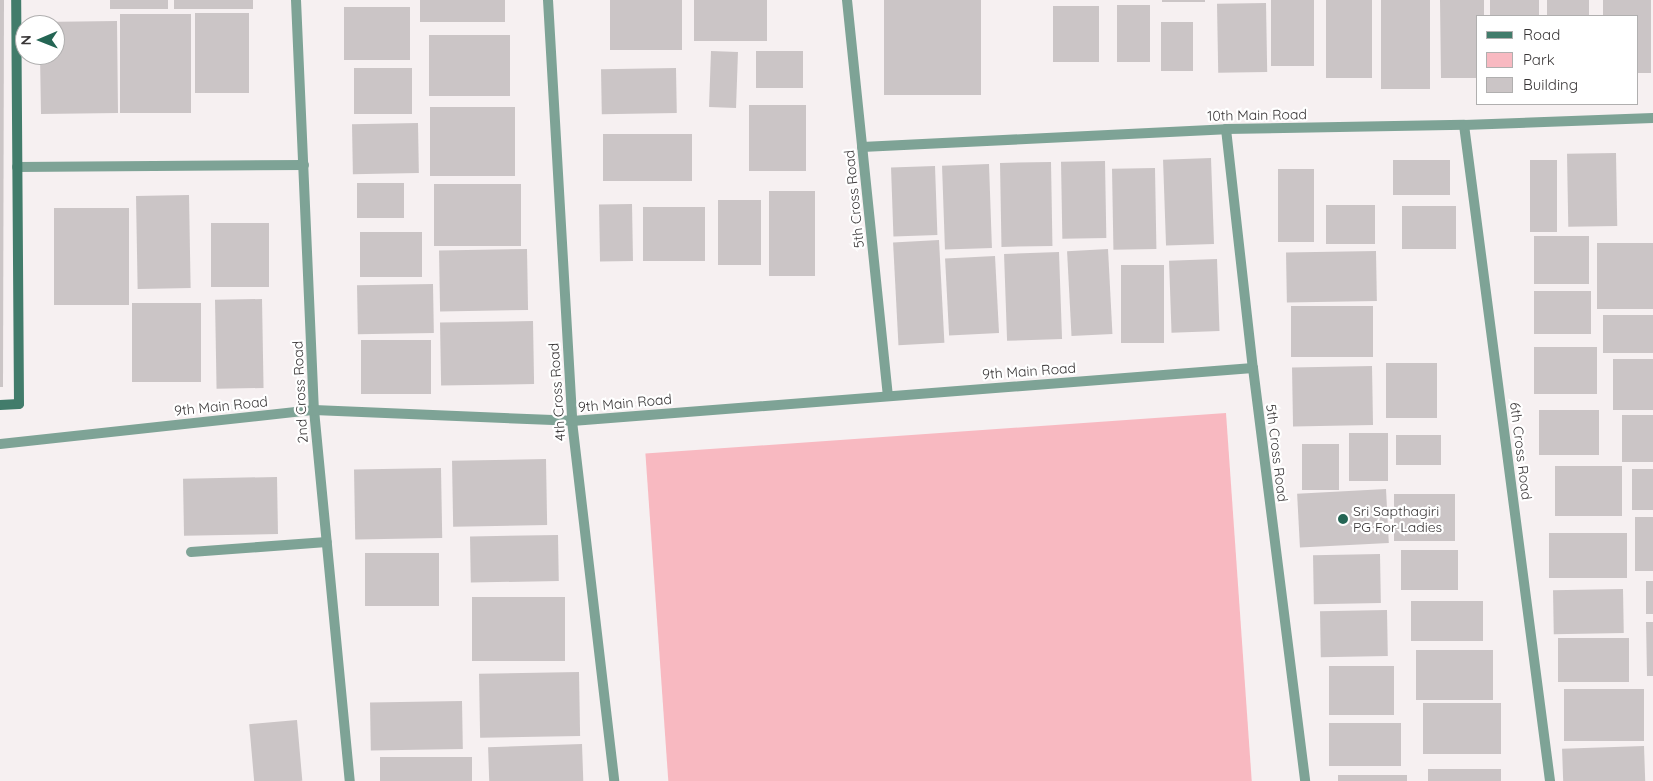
<!DOCTYPE html>
<style>
body{margin:0}
#map{position:relative;width:1653px;height:781px;overflow:hidden;background:#f6f0f1;font-family:Quicksand,sans-serif}
div>[style]{position:absolute}
[style*='--x']{left:calc(var(--x)*1px);top:calc(var(--y)*1px);width:calc(var(--w)*1px);rotate:calc(var(--a)*1deg)}
.green>*{inset:0;background:#f8b9c1;transform-origin:0 0}
.building>*{inset:0;background:#cbc5c6;transform-origin:0 0}
.lane>*{height:10px;margin:-5px;padding:0 5px;transform-origin:5px;border-radius:5px;background:#7ea396}
.street>*{height:10px;margin:-5px;padding:0 5px;transform-origin:5px;border-radius:5px;background:#7ea396}
.secondary>*{height:10px;margin:-5px;padding:0 5px;transform-origin:5px;border-radius:5px;background:#427c6b}
.dots>*{width:14px;height:14px;translate:-50% -50%;box-sizing:border-box;border:2px solid #fff;border-radius:50%}
span{translate:-50% -50%;white-space:nowrap;text-align:center;line-height:1.15;-webkit-text-stroke:4.5px #fff;paint-order:stroke}
.street-label{font-size:14px;color:#393637}
.poi-label{font-size:14px;color:#393637}
.left{translate:0 -50%;text-align:left}
.legend{position:absolute;left:1476px;top:15px;width:162px;height:90px;box-sizing:border-box;background:#fff;border:1px solid #b0afaf;margin:0;padding:6px 9px;list-style:none;font-size:15px;color:#393637}
.legend li{display:flex;align-items:center;gap:10px;height:25px}
.legend b{width:25px;border:1px solid #b0afaf}
.north{position:absolute;left:15px;top:15px;width:50px;height:50px;box-sizing:border-box;background:#fff;border:1px solid #b0afaf;border-radius:50%;rotate:269deg;font-size:14px;font-weight:700;line-height:20px;text-align:center;color:#393637}
.north::after{content:'';display:block;margin:auto;width:18px;height:22px;background:#246554;clip-path:polygon(50% 0,100% 100%,50% 72%,0 100%)}
</style>
<div id="map">
<div class="green">
<i style="left:1226px;top:413px;width:369px;height:582px;rotate:86deg"></i>
</div>
<div class="building">
<i style="clip-path:polygon(0 0,4px 0,3px 387px,0 387px)"></i>
<i style="left:110px;top:0;width:58px;height:9px"></i>
<i style="left:174px;top:0;width:79px;height:9px"></i>
<i style="left:420px;top:0;width:85px;height:22px"></i>
<i style="left:610px;top:0;width:72px;height:50px"></i>
<i style="left:694px;top:0;width:73px;height:41px"></i>
<i style="left:884px;top:0;width:97px;height:95px"></i>
<i style="left:1162px;top:0;width:43px;height:2px"></i>
<i style="left:1271px;top:0;width:43px;height:66px"></i>
<i style="left:1326px;top:0;width:46px;height:78px"></i>
<i style="left:1381px;top:0;width:49px;height:89px"></i>
<i style="clip-path:polygon(1440px 0,1484px 0,1484px 16px,1477px 16px,1477px 78px,1441px 78px)"></i>
<i style="left:1490px;top:0;width:49px;height:16px"></i>
<i style="left:1547px;top:0;width:42px;height:16px"></i>
<i style="clip-path:polygon(1603px 0,1651px 0,1651px 73px,1637px 73px,1637px 16px,1603px 16px)"></i>
<i style="left:1266px;top:3px;width:69px;height:49px;rotate:89deg"></i>
<i style="left:1117px;top:5px;width:33px;height:57px"></i>
<i style="left:1053px;top:6px;width:46px;height:56px"></i>
<i style="left:344px;top:7px;width:66px;height:53px"></i>
<i style="left:249px;top:13px;width:80px;height:54px;rotate:90deg"></i>
<i style="left:120px;top:14px;width:71px;height:99px"></i>
<i style="clip-path:polygon(117px 21px,118px 113px,41px 114px,40px 55px,55px 55px,55px 25px,40px 25px,40px 22px)"></i>
<i style="left:1161px;top:22px;width:32px;height:49px"></i>
<i style="left:510px;top:35px;width:61px;height:81px;rotate:90deg"></i>
<i style="left:711px;top:51px;width:27px;height:56px;rotate:2deg"></i>
<i style="left:756px;top:51px;width:47px;height:37px"></i>
<i style="left:354px;top:68px;width:58px;height:46px"></i>
<i style="left:676px;top:68px;width:45px;height:75px;rotate:89deg"></i>
<i style="left:749px;top:105px;width:57px;height:66px"></i>
<i style="left:515px;top:107px;width:69px;height:85px;rotate:90deg"></i>
<i style="left:418px;top:123px;width:50px;height:66px;rotate:89deg"></i>
<i style="left:603px;top:134px;width:89px;height:47px"></i>
<i style="left:1616px;top:153px;width:73px;height:49px;rotate:89deg"></i>
<i style="left:1211px;top:158px;width:86px;height:48px;rotate:88deg"></i>
<i style="left:1393px;top:160px;width:57px;height:35px"></i>
<i style="left:1530px;top:160px;width:27px;height:72px"></i>
<i style="left:1105px;top:161px;width:77px;height:44px;rotate:89deg"></i>
<i style="left:1051px;top:162px;width:84px;height:51px;rotate:89deg"></i>
<i style="left:989px;top:164px;width:84px;height:47px;rotate:88deg"></i>
<i style="left:935px;top:166px;width:69px;height:44px;rotate:88deg"></i>
<i style="left:1155px;top:168px;width:81px;height:43px;rotate:89deg"></i>
<i style="left:1278px;top:169px;width:36px;height:73px"></i>
<i style="left:357px;top:183px;width:47px;height:35px"></i>
<i style="left:521px;top:184px;width:62px;height:87px;rotate:90deg"></i>
<i style="left:815px;top:191px;width:85px;height:46px;rotate:90deg"></i>
<i style="left:189px;top:195px;width:93px;height:53px;rotate:89deg"></i>
<i style="left:761px;top:200px;width:65px;height:43px;rotate:90deg"></i>
<i style="left:632px;top:204px;width:57px;height:33px;rotate:89deg"></i>
<i style="left:1326px;top:205px;width:49px;height:39px"></i>
<i style="left:1402px;top:206px;width:54px;height:43px"></i>
<i style="left:643px;top:207px;width:62px;height:54px"></i>
<i style="left:54px;top:208px;width:75px;height:97px"></i>
<i style="left:269px;top:223px;width:64px;height:58px;rotate:90deg"></i>
<i style="left:360px;top:232px;width:62px;height:45px"></i>
<i style="left:1534px;top:236px;width:55px;height:48px"></i>
<i style="left:939px;top:240px;width:103px;height:46px;rotate:87deg"></i>
<i style="left:1653px;top:243px;width:66px;height:56px;rotate:90deg"></i>
<i style="left:527px;top:249px;width:61px;height:88px;rotate:89deg"></i>
<i style="left:1108px;top:249px;width:85px;height:41px;rotate:87deg"></i>
<i style="left:1376px;top:251px;width:50px;height:90px;rotate:89deg"></i>
<i style="left:1059px;top:252px;width:87px;height:55px;rotate:88deg"></i>
<i style="left:995px;top:256px;width:77px;height:50px;rotate:87deg"></i>
<i style="left:1217px;top:259px;width:72px;height:48px;rotate:88deg"></i>
<i style="left:1164px;top:265px;width:78px;height:43px;rotate:90deg"></i>
<i style="left:433px;top:284px;width:49px;height:76px;rotate:89deg"></i>
<i style="left:1534px;top:291px;width:57px;height:43px"></i>
<i style="left:262px;top:299px;width:89px;height:47px;rotate:89deg"></i>
<i style="left:201px;top:303px;width:79px;height:69px;rotate:90deg"></i>
<i style="left:1373px;top:306px;width:51px;height:82px;rotate:90deg"></i>
<i style="left:1653px;top:315px;width:38px;height:50px;rotate:90deg"></i>
<i style="left:533px;top:321px;width:63px;height:93px;rotate:89deg"></i>
<i style="left:361px;top:340px;width:70px;height:54px"></i>
<i style="left:1597px;top:347px;width:47px;height:63px;rotate:90deg"></i>
<i style="left:1653px;top:359px;width:51px;height:40px;rotate:90deg"></i>
<i style="left:1386px;top:363px;width:51px;height:55px"></i>
<i style="left:1372px;top:366px;width:59px;height:80px;rotate:89deg"></i>
<i style="left:1539px;top:410px;width:60px;height:45px"></i>
<i style="left:1622px;top:415px;width:31px;height:47px"></i>
<i style="left:1349px;top:433px;width:39px;height:48px"></i>
<i style="left:1396px;top:435px;width:45px;height:30px"></i>
<i style="left:1302px;top:444px;width:37px;height:46px"></i>
<i style="left:546px;top:459px;width:66px;height:94px;rotate:89deg"></i>
<i style="left:1555px;top:466px;width:67px;height:50px"></i>
<i style="left:441px;top:468px;width:70px;height:87px;rotate:89deg"></i>
<i style="left:1632px;top:469px;width:21px;height:41px"></i>
<i style="left:277px;top:477px;width:57px;height:94px;rotate:89deg"></i>
<i style="left:1386px;top:489px;width:54px;height:89px;rotate:87deg"></i>
<i style="left:1394px;top:494px;width:61px;height:47px"></i>
<i style="left:1635px;top:517px;width:18px;height:54px"></i>
<i style="left:1549px;top:533px;width:78px;height:45px"></i>
<i style="left:558px;top:535px;width:46px;height:88px;rotate:89deg"></i>
<i style="left:1401px;top:550px;width:57px;height:40px"></i>
<i style="left:365px;top:553px;width:74px;height:53px"></i>
<i style="left:1380px;top:554px;width:49px;height:67px;rotate:89deg"></i>
<i style="left:1646px;top:581px;width:7px;height:33px"></i>
<i style="left:1623px;top:589px;width:44px;height:70px;rotate:89deg"></i>
<i style="left:565px;top:597px;width:64px;height:93px;rotate:90deg"></i>
<i style="left:1411px;top:601px;width:72px;height:40px"></i>
<i style="left:1387px;top:610px;width:46px;height:67px;rotate:89deg"></i>
<i style="clip-path:polygon(1646px 622px,1653px 622px,1653px 676px,1647px 676px)"></i>
<i style="left:1558px;top:638px;width:71px;height:44px"></i>
<i style="left:1493px;top:650px;width:50px;height:77px;rotate:90deg"></i>
<i style="left:1329px;top:666px;width:65px;height:49px"></i>
<i style="left:579px;top:672px;width:64px;height:100px;rotate:89deg"></i>
<i style="left:1564px;top:689px;width:80px;height:52px"></i>
<i style="left:462px;top:701px;width:48px;height:92px;rotate:89deg"></i>
<i style="left:1501px;top:703px;width:51px;height:78px;rotate:90deg"></i>
<i style="left:297px;top:720px;width:61px;height:48px;rotate:85deg"></i>
<i style="left:1329px;top:723px;width:72px;height:43px"></i>
<i style="left:582px;top:744px;width:37px;height:94px;rotate:88deg"></i>
<i style="left:1644px;top:746px;width:35px;height:82px;rotate:88deg"></i>
<i style="left:472px;top:757px;width:24px;height:92px;rotate:90deg"></i>
<i style="left:1501px;top:769px;width:12px;height:73px;rotate:90deg"></i>
<i style="left:1338px;top:775px;width:69px;height:6px"></i>
</div>
<div class="lane">
<i style="--x:191;--y:552;--w:136;--a:-4.2"></i>
</div>
<div class="street">
<i style="--x:296;--y:0;--w:410;--a:87.5"></i>
<i style="--x:314;--y:410;--w:373;--a:84.5"></i>
<i style="--x:548;--y:0;--w:422;--a:86.7"></i>
<i style="--x:572;--y:421;--w:362;--a:83.3"></i>
<i style="--x:847;--y:0;--w:398;--a:84.1"></i>
<i style="--x:1464;--y:125;--w:662;--a:82.53"></i>
<i style="--x:1226;--y:129;--w:241;--a:83.6"></i>
<i style="--x:1253;--y:368;--w:416;--a:82.8"></i>
<i style="--x:862;--y:147;--w:364;--a:-2.8"></i>
<i style="--x:1226;--y:129;--w:238;--a:-1"></i>
<i style="--x:1464;--y:125;--w:189;--a:-2.1"></i>
<i style="--x:17;--y:167;--w:287;--a:-0.4"></i>
<i style="--x:0;--y:444;--w:316;--a:-6.2"></i>
<i style="--x:314;--y:410;--w:258;--a:2.4"></i>
<i style="--x:572;--y:421;--w:683;--a:-4.45"></i>
</div>
<div class="secondary">
<i style="--x:0;--y:405;--w:19;--a:-3"></i>
<i style="--x:19;--y:404;--w:404;--a:-90.4"></i>
</div>
<div class="dots">
<i style="left:1343px;top:519px;background:#246554"></i>
</div>
<div class="street-label">
<span style="left:1257px;top:115px;rotate:-1deg">10th Main Road</span>
<span style="left:854px;top:199px;rotate:-96deg">5th Cross Road</span>
<span style="left:1029px;top:371px;rotate:-4deg">9th Main Road</span>
<span style="left:300px;top:392px;rotate:-93deg">2nd Cross Road</span>
<span style="left:557px;top:392px;rotate:-94deg">4th Cross Road</span>
<span style="left:625px;top:403px;rotate:-5deg">9th Main Road</span>
<span style="left:221px;top:406px;rotate:-6deg">9th Main Road</span>
<span style="left:1521px;top:451px;rotate:83deg">6th Cross Road</span>
<span style="left:1277px;top:453px;rotate:83deg">5th Cross Road</span>
</div>
<div class="poi-label">
<span class="left" style="left:1353px;top:519px">Sri Sapthagiri<br>PG For Ladies</span>
</div>
<ul class="legend">
<li><b style="height:6px;background:#427c6b"></b>Road</li>
<li><b style="height:14px;background:#f8b9c1"></b>Park</li>
<li><b style="height:14px;background:#cbc5c6"></b>Building</li>
</ul>
<div class="north">N</div>
</div>
